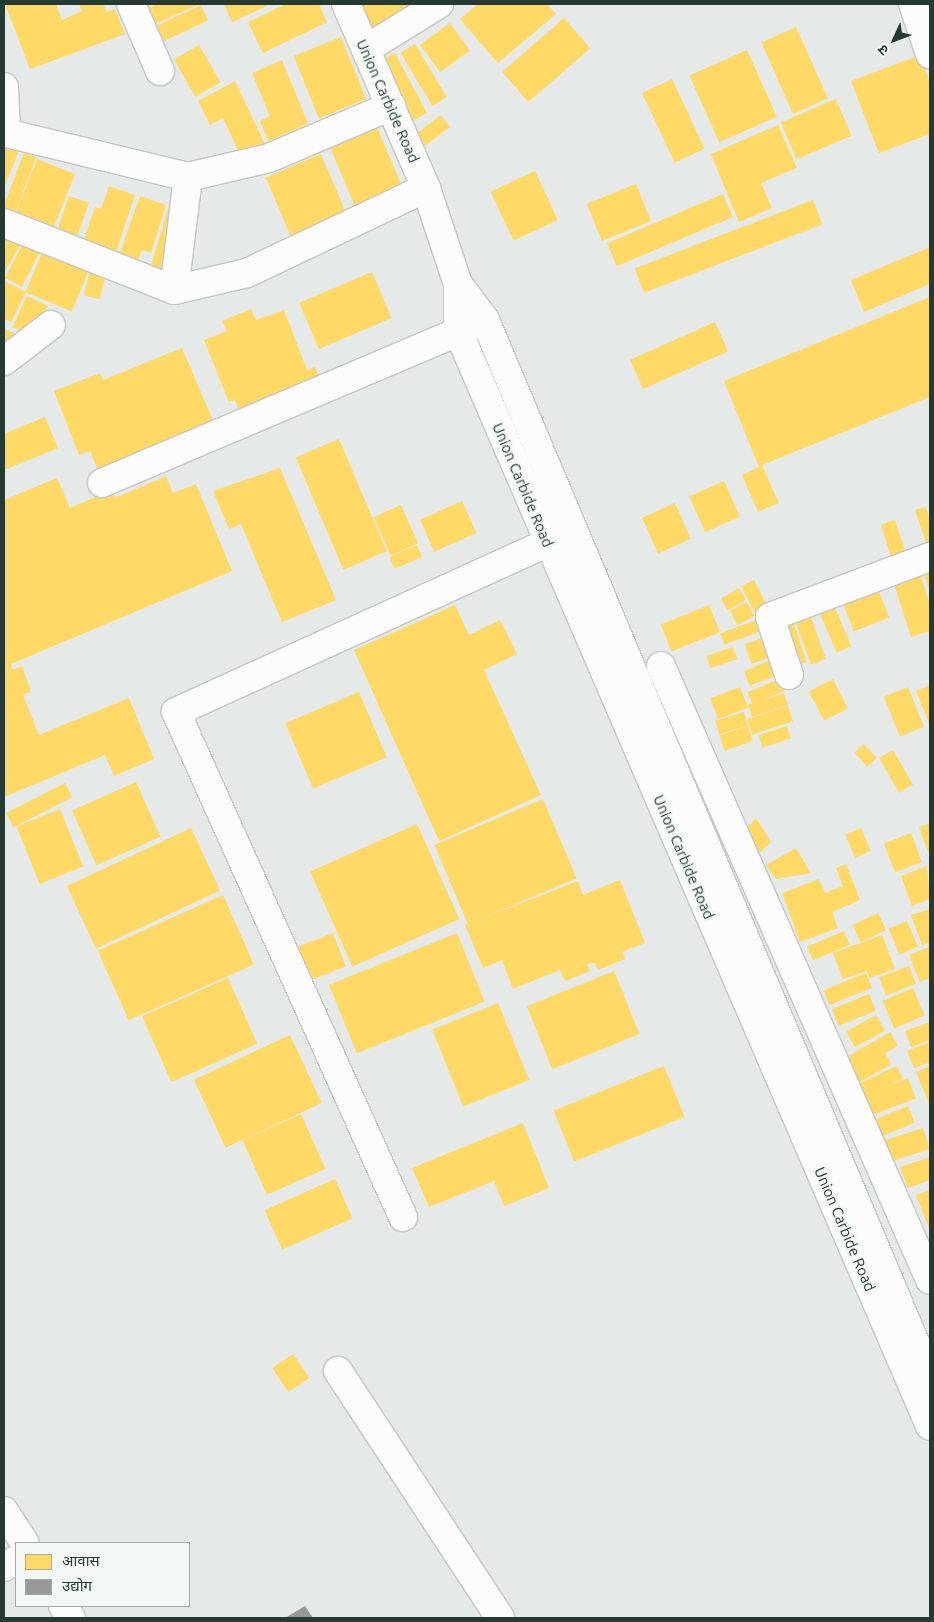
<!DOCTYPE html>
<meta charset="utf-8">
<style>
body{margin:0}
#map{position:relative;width:934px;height:1622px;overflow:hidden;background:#e5e9e7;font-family:Ubuntu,"Noto Sans Devanagari",sans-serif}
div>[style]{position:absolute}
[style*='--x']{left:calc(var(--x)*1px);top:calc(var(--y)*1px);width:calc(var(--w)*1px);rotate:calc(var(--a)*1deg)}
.homes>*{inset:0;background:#ffd966;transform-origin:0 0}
.industry>*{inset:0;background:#999}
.roads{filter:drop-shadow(1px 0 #c2c6c4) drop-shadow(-1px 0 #c2c6c4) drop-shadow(0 1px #c2c6c4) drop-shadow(0 -1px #c2c6c4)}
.minor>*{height:28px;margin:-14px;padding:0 14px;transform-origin:14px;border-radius:14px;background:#fbfcfb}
span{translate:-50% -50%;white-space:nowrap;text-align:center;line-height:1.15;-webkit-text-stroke:5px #f3f8f5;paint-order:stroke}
.street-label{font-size:15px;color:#243a32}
.frame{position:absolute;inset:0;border:5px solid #243a32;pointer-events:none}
.legend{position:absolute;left:15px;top:1542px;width:175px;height:65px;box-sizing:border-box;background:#f3f8f5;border:1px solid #a0aca7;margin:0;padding:6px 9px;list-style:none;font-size:15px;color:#243a32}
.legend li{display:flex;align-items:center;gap:10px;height:25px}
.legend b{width:25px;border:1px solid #a0aca7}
.north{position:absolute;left:869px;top:15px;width:50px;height:50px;-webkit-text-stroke:4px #f3f8f5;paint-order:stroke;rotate:227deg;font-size:14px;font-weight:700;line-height:20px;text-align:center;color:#243a32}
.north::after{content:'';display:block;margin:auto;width:18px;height:22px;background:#243a32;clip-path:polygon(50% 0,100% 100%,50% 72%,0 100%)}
</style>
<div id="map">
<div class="homes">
<i style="clip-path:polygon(5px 4px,56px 4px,62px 20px,82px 11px,79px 4px,103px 4px,107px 12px,115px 9px,125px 34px,30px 69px)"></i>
<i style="clip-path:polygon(157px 4px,200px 4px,150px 26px,143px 10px)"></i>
<i style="clip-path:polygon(224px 4px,265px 4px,267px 6px,232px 22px)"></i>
<i style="clip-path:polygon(286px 4px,319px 4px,327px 22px,263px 53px,248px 22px)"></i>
<i style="clip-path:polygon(359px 4px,408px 4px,412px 11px,373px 31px)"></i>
<i style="clip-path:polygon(478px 4px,547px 4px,556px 14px,498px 63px,460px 19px)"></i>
<i style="left:201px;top:5px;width:17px;height:62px;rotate:65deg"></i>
<i style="left:564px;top:18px;width:40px;height:82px;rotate:49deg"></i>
<i style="left:450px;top:23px;width:34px;height:37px;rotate:54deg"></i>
<i style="left:796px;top:27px;width:78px;height:38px;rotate:66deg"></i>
<i style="left:341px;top:37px;width:67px;height:51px;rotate:68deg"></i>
<i style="left:415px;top:44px;width:62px;height:17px;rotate:59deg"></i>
<i style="left:199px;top:45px;width:43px;height:29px;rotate:60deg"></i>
<i style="left:747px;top:50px;width:73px;height:63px;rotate:66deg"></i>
<i style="left:395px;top:53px;width:68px;height:19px;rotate:62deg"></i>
<i style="clip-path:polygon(920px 55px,930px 83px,930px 134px,879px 153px,851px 81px)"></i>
<i style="clip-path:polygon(282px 60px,308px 124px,268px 141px,260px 121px,270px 116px,252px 73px)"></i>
<i style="left:672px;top:79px;width:77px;height:33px;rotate:65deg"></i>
<i style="clip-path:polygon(235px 81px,265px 144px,240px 155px,223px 118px,210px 125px,198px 101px)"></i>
<i style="left:836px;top:99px;width:40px;height:60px;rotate:67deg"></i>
<i style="left:441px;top:115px;width:15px;height:32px;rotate:53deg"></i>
<i style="left:376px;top:125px;width:69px;height:51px;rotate:67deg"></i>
<i style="clip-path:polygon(778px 125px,797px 168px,761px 183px,772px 208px,739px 222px,711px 154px)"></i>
<i style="clip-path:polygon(4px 141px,20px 148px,4px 188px)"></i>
<i style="clip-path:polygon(24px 153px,36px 157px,14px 215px,4px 211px,4px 205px)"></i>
<i style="left:321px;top:154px;width:66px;height:60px;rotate:67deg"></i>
<i style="left:37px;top:159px;width:41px;height:66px;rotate:22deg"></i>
<i style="left:535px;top:171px;width:54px;height:49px;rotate:65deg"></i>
<i style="left:636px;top:184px;width:40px;height:53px;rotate:68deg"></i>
<i style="clip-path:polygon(109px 186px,135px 195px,113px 261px,80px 251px,95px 207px,101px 209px)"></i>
<i style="left:723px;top:194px;width:25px;height:126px;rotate:67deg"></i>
<i style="left:69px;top:196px;width:21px;height:46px;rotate:19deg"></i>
<i style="clip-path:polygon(140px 196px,166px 205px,151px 253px,142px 250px,135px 268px,117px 261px)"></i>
<i style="left:813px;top:200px;width:26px;height:191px;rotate:69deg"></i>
<i style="clip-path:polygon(169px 205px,182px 207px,171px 280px,149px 273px)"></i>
<i style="clip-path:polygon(9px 229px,24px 238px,4px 273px,4px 239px)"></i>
<i style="left:26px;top:238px;width:19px;height:45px;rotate:28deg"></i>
<i style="left:45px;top:246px;width:50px;height:50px;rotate:23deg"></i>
<i style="clip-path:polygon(930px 247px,930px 284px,864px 312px,851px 280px)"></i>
<i style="left:90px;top:271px;width:16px;height:25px;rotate:14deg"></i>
<i style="left:372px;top:272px;width:50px;height:79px;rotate:67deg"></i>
<i style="clip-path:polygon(4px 281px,26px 292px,11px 322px,4px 319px)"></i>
<i style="left:27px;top:296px;width:23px;height:34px;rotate:25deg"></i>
<i style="clip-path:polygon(930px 297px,930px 397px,762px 465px,779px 503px,758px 512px,742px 475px,759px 467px,724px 381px)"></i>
<i style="clip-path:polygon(251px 309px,256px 320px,284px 310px,307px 370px,315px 367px,320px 379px,239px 410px,235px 400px,229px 402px,204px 340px,227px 331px,222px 321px)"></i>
<i style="left:715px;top:322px;width:32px;height:93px;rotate:66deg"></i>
<i style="clip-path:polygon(4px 328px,15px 334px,4px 358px)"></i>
<i style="clip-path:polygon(182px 348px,214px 423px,98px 470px,90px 451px,79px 455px,54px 391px,100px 373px,103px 380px)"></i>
<i style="clip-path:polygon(45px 417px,58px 448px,4px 470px,4px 434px)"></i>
<i style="left:339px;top:439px;width:122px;height:47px;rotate:67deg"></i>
<i style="clip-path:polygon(280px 468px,336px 600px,282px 622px,241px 524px,229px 529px,213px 491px)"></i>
<i style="clip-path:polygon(166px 476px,173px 493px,196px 484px,232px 571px,11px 664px,13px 670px,22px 666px,31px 692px,23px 695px,39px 735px,129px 698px,154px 759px,114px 776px,105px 755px,4px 797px,4px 500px,57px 478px,70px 508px,112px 490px,115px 498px)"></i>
<i style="left:724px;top:481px;width:39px;height:38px;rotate:66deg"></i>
<i style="left:462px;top:501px;width:35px;height:46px;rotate:66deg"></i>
<i style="left:675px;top:503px;width:39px;height:36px;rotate:66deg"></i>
<i style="left:401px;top:505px;width:42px;height:30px;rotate:66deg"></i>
<i style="clip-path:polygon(926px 507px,930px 520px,930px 554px,915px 510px)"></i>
<i style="left:895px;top:520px;width:42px;height:15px;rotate:72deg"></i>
<i style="left:417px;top:545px;width:13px;height:30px;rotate:67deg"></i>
<i style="clip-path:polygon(930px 568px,930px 591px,923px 571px)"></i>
<i style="clip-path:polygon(920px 573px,930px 604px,930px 631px,911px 637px,893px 581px)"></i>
<i style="left:754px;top:580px;width:36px;height:14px;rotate:63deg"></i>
<i style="left:877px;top:586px;width:34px;height:38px;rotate:69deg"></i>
<i style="left:739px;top:588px;width:14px;height:21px;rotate:60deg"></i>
<i style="left:747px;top:602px;width:16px;height:19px;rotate:63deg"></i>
<i style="left:833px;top:603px;width:47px;height:16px;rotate:67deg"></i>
<i style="clip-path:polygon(455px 605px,469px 635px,500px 620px,517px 654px,484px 670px,541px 795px,439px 841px,354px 650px)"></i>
<i style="left:709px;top:605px;width:29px;height:52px;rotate:68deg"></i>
<i style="left:809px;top:612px;width:50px;height:16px;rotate:70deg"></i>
<i style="left:757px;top:620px;width:12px;height:39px;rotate:70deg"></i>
<i style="left:794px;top:624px;width:40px;height:19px;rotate:72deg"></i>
<i style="left:771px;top:635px;width:21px;height:28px;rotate:71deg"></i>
<i style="left:733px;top:647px;width:13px;height:28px;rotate:72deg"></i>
<i style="left:779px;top:657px;width:16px;height:38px;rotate:68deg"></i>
<i style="left:788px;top:675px;width:13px;height:44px;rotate:67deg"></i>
<i style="left:833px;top:679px;width:33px;height:27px;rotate:63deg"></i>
<i style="clip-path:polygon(930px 685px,930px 723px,929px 723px,916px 691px)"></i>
<i style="left:740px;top:687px;width:22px;height:32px;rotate:69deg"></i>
<i style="left:908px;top:687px;width:43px;height:26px;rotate:68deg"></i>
<i style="left:359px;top:692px;width:71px;height:80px;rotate:67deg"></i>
<i style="left:784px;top:693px;width:13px;height:38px;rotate:72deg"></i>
<i style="left:788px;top:706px;width:16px;height:43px;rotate:72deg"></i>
<i style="left:744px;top:712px;width:14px;height:30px;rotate:73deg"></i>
<i style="left:748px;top:726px;width:16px;height:30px;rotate:72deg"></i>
<i style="left:787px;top:726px;width:13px;height:30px;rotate:72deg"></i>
<i style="left:864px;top:744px;width:19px;height:13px;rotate:47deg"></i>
<i style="left:893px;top:750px;width:40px;height:16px;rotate:60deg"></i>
<i style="left:136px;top:782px;width:60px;height:70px;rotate:66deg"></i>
<i style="left:65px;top:783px;width:16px;height:66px;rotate:63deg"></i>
<i style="left:543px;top:799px;width:86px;height:118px;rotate:67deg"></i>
<i style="left:60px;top:809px;width:62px;height:47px;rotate:68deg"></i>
<i style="clip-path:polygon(756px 818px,771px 842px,757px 855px,742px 833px)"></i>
<i style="clip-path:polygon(930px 823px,930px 851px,928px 852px,919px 827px)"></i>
<i style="left:417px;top:824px;width:104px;height:117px;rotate:66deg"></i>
<i style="left:191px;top:828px;width:69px;height:137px;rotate:65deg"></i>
<i style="left:861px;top:828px;width:25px;height:17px;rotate:67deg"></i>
<i style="left:911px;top:833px;width:31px;height:29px;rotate:69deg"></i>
<i style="clip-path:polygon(796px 848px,811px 873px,776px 879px,766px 865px)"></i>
<i style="clip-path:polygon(846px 864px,860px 900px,832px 912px,838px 928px,800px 942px,782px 893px,819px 879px,825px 893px,843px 886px,836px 868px)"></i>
<i style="clip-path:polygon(927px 866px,930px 899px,912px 906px,901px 876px)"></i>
<i style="clip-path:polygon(620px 880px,645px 943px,622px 952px,625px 959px,598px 970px,595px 963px,587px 964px,590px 971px,565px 981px,560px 970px,513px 989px,502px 960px,483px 968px,465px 925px,578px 881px,583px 895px)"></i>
<i style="left:223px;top:895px;width:76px;height:137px;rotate:66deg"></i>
<i style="clip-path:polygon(930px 909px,930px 942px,922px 945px,911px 915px)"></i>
<i style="left:878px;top:913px;width:19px;height:28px;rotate:65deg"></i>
<i style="left:907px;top:921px;width:28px;height:20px;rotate:67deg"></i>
<i style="left:844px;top:931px;width:15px;height:40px;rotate:67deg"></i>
<i style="left:333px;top:933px;width:36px;height:43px;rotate:69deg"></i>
<i style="left:457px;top:933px;width:74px;height:138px;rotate:68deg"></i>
<i style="clip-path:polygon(882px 935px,895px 969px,869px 978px,867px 971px,843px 979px,833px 953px)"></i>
<i style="clip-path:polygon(929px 947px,930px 978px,920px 982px,909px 955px)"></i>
<i style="left:909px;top:966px;width:19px;height:32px;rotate:69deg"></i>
<i style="left:614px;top:971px;width:68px;height:94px;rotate:68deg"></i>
<i style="left:866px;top:973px;width:16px;height:46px;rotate:68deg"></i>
<i style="left:228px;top:978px;width:72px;height:94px;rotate:66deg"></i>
<i style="left:913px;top:988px;width:30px;height:33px;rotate:67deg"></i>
<i style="left:869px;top:994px;width:18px;height:40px;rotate:68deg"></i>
<i style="left:498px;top:1003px;width:83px;height:71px;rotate:68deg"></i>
<i style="left:876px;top:1015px;width:18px;height:34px;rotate:61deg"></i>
<i style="clip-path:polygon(930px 1022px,930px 1040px,911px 1047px,905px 1031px)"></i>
<i style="left:890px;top:1032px;width:16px;height:55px;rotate:60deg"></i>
<i style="left:290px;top:1035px;width:75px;height:106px;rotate:65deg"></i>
<i style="clip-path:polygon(930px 1042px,930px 1062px,914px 1068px,907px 1051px)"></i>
<i style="left:885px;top:1053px;width:13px;height:42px;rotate:61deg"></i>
<i style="left:664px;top:1066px;width:55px;height:119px;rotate:68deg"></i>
<i style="left:897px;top:1066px;width:14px;height:44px;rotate:65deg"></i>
<i style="clip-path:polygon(930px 1066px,930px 1106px,916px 1072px)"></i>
<i style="left:908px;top:1078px;width:22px;height:49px;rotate:69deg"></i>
<i style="left:908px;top:1106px;width:18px;height:36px;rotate:68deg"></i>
<i style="left:301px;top:1114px;width:60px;height:64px;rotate:66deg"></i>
<i style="clip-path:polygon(523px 1123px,549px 1188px,504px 1206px,494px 1181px,429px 1207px,412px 1168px)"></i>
<i style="left:923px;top:1128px;width:22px;height:39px;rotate:72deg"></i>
<i style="clip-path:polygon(930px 1157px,930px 1180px,908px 1188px,900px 1167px)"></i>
<i style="left:335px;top:1179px;width:43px;height:77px;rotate:66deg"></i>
<i style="clip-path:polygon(930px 1190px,930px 1227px,929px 1228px,916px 1195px)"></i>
<i style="left:293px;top:1354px;width:29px;height:25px;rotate:56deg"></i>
</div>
<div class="industry">
<i style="clip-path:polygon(305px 1606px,313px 1618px,285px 1618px)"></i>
</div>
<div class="roads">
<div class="minor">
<i style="--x:131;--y:4;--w:73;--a:66.6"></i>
<i style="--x:346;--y:4;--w:201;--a:66.5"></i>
<i style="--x:426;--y:188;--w:101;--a:71.6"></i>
<i style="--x:458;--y:284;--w:45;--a:53.1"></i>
<i style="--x:485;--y:320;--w:1148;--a:67.19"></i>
<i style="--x:913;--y:4;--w:53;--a:71.2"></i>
<i style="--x:366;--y:49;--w:86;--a:-31.7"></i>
<i style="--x:4;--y:87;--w:46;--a:87.5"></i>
<i style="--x:6;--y:133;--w:187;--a:13.6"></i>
<i style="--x:188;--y:177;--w:83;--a:-13.2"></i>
<i style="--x:269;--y:158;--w:133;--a:-23.1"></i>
<i style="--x:4;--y:223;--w:183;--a:21.5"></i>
<i style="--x:174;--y:290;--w:114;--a:-82.9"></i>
<i style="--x:458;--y:284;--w:47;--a:90"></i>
<i style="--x:458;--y:331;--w:1192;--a:66.68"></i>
<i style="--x:174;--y:290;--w:75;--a:-13.1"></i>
<i style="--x:247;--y:273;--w:198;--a:-25.4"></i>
<i style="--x:4;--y:361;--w:59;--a:-37.5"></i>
<i style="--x:102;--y:483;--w:405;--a:-23"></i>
<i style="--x:661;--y:666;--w:670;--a:66.34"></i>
<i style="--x:789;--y:675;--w:61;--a:-108.1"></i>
<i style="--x:770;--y:617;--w:171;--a:-20.6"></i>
<i style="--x:403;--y:1217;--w:554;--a:-114.2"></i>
<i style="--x:176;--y:712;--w:427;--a:-24.5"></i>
<i style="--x:338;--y:1371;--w:295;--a:56.7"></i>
<i style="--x:4;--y:1511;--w:38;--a:57"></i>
<i style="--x:4;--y:1567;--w:14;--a:-30"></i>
<i style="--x:63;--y:1606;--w:14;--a:56"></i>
</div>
</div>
<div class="street-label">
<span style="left:388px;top:101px;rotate:66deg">Union Carbide Road</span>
<span style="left:523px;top:485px;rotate:67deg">Union Carbide Road</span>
<span style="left:684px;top:857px;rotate:67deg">Union Carbide Road</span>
<span style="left:845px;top:1229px;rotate:67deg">Union Carbide Road</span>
</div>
<div class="frame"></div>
<ul class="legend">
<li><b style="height:14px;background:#ffd966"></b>आवास</li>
<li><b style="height:14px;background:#999"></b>उद्योग</li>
</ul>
<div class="north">उ</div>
</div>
